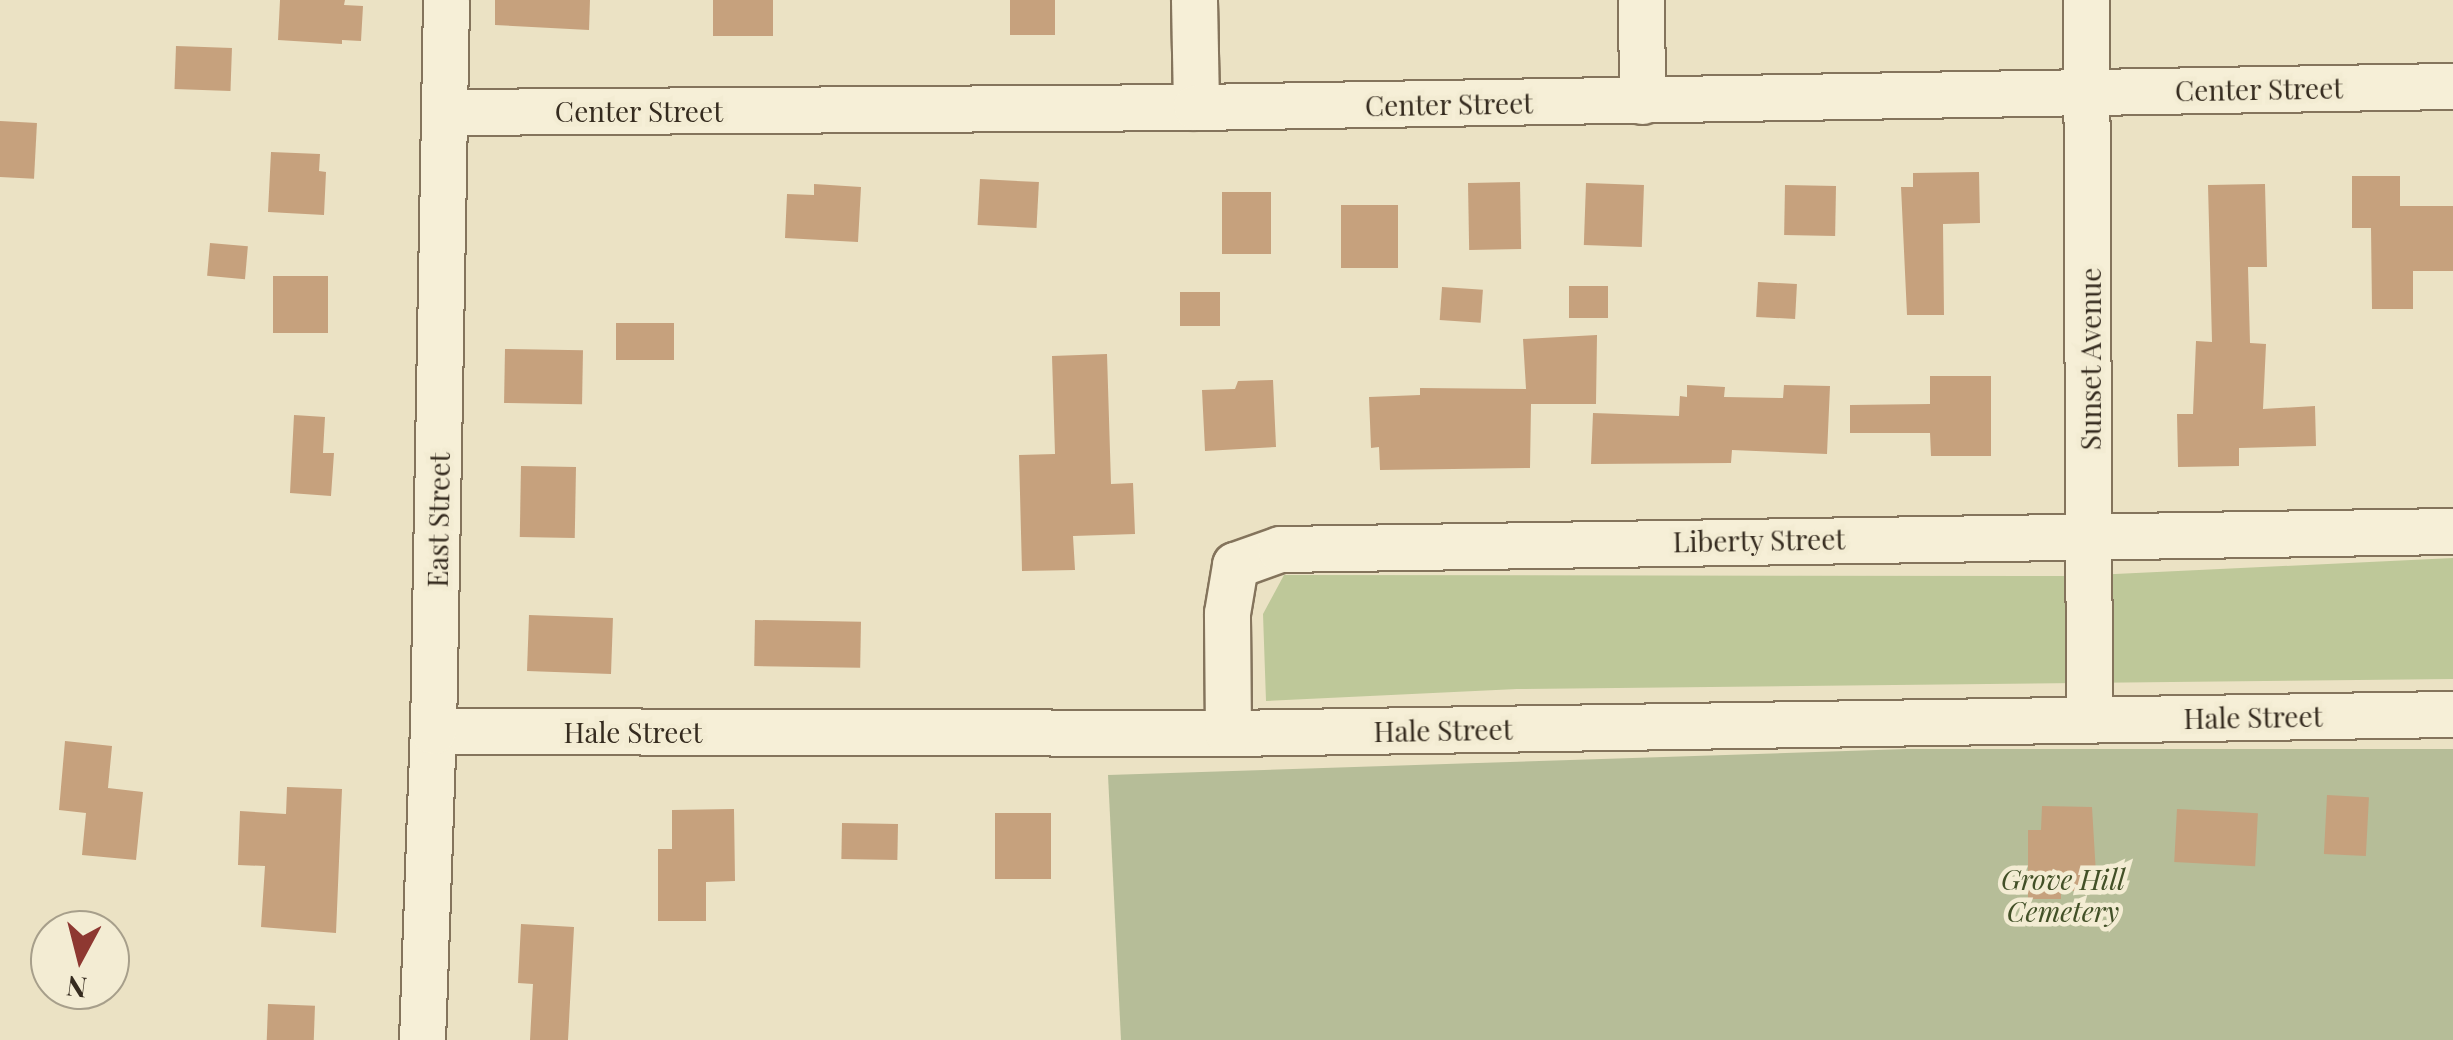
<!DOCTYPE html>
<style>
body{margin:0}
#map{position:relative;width:2453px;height:1040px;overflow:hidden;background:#ebe2c4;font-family:"Playfair Display",serif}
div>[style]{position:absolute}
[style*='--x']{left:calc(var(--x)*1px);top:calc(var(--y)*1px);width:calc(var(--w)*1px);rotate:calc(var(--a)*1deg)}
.green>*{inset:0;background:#bec899}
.cemetery>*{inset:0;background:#b6bd98}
.building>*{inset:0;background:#c6a17d;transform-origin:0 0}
.roads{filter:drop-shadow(2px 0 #84745c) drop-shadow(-2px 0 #84745c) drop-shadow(0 2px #84745c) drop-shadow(0 -2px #84745c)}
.minor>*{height:45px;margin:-22.5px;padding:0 22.5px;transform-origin:22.5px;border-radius:22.5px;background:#f6efd7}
span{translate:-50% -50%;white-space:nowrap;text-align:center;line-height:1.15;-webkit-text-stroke:9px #f3ecd3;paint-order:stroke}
.street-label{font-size:28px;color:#352b1f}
.park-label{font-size:28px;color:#425027;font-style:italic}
.north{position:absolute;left:30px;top:910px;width:100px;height:100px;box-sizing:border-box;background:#f3ecd3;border:2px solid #a79f8b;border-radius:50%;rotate:187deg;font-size:28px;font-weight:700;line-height:40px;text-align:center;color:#352b1f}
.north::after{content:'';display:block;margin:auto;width:35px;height:45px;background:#8e3831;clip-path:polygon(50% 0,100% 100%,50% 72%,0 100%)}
</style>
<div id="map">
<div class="green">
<i style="clip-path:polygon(2453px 558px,2453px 679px,1517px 689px,1266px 701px,1263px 614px,1284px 575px,2073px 576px)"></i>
</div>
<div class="cemetery">
<i style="clip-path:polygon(1907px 749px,2453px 749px,2453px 1040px,1121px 1040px,1108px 775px)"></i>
</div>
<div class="building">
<i style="clip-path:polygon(280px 0,345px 0,344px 5px,363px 6px,361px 41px,342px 40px,342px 44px,278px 40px)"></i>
<i style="clip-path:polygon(495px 0,590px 0,589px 30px,495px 25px)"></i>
<i style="left:713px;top:0;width:60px;height:36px"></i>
<i style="left:1010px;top:0;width:45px;height:35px"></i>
<i style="left:176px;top:46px;width:56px;height:43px;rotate:2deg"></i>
<i style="left:0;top:121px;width:37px;height:56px;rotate:3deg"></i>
<i style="clip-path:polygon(271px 152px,320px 154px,319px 171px,326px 172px,324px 215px,268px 212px)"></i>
<i style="clip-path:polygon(1979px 172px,1980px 223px,1943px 224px,1944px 315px,1907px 315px,1901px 187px,1913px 187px,1913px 173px)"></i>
<i style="clip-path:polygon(2352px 176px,2400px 176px,2400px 206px,2453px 206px,2453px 271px,2413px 271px,2413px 309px,2372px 309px,2371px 228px,2352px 228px)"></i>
<i style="left:980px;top:179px;width:59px;height:46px;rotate:3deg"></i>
<i style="left:1520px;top:182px;width:67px;height:52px;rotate:89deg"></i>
<i style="left:1586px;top:183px;width:58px;height:62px;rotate:2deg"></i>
<i style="clip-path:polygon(814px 184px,861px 187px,858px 242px,785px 238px,787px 194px,814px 195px)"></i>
<i style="clip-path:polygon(2265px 184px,2267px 267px,2248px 267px,2250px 343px,2266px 344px,2263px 409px,2315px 406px,2316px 446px,2239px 448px,2239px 466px,2178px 467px,2177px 414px,2193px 414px,2196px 341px,2212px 342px,2208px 185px)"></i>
<i style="left:1785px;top:185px;width:51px;height:50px;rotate:1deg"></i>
<i style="left:1222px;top:192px;width:49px;height:62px"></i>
<i style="left:1341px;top:205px;width:57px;height:63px"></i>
<i style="left:210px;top:243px;width:38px;height:33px;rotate:5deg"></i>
<i style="left:273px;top:276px;width:55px;height:57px"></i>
<i style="left:1758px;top:282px;width:39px;height:35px;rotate:3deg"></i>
<i style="left:1569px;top:286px;width:39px;height:32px"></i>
<i style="left:1442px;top:287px;width:41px;height:33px;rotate:4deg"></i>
<i style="left:1220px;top:292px;width:34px;height:40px;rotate:90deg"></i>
<i style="left:616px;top:323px;width:58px;height:37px"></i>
<i style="clip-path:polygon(1597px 335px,1596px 404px,1531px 404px,1530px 468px,1380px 470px,1379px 447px,1371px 448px,1369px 397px,1420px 395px,1420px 388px,1526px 389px,1523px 339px)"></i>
<i style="left:505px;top:349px;width:78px;height:54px;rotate:1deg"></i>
<i style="clip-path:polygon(1107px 354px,1111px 484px,1133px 483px,1135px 534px,1073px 536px,1075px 570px,1022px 571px,1019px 455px,1055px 454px,1052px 356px)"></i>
<i style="clip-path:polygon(1930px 376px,1991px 376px,1991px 456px,1931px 456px,1930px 433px,1850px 433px,1850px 405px,1930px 404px)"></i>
<i style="clip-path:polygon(1273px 380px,1276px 447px,1205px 451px,1202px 390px,1235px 389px,1238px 381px)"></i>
<i style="clip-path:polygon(1687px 385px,1725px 387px,1724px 397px,1783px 398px,1784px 385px,1830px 386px,1827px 454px,1732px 450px,1731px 463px,1591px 464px,1593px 413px,1679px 416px,1680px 396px,1687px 397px)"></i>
<i style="clip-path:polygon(294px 415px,325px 417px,323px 453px,334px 453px,331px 496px,290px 493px)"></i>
<i style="left:521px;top:466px;width:55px;height:71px;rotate:1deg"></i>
<i style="left:529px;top:615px;width:84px;height:56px;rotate:2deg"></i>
<i style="left:755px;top:620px;width:106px;height:46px;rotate:1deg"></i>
<i style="clip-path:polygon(65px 741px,112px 746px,108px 788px,143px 792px,136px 860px,82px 855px,86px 813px,59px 810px)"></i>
<i style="clip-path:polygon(287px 787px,342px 789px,336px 933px,261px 927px,265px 866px,238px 865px,240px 811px,286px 814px)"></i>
<i style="left:2327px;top:795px;width:42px;height:59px;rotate:3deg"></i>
<i style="clip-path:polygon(2042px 806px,2092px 807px,2097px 891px,2061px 891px,2061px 899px,2028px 899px,2028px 830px,2041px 830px)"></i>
<i style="clip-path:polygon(734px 809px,735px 881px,706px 882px,706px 921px,658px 921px,658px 849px,672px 849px,672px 810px)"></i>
<i style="left:2177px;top:809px;width:81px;height:53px;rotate:3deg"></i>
<i style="left:995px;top:813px;width:56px;height:66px"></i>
<i style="left:842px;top:823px;width:56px;height:36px;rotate:1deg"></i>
<i style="clip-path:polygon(521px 924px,574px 927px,568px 1040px,530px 1040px,533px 984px,518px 983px)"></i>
<i style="left:268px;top:1004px;width:47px;height:36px;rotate:2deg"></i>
</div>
<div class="roads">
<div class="minor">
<i style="--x:1194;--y:0;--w:107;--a:88.9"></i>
<i style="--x:1641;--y:0;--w:101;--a:89.4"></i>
<i style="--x:2086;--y:0;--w:719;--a:89.76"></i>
<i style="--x:445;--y:112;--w:751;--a:-0.38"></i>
<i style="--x:1196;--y:107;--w:1257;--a:-0.96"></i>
<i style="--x:433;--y:731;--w:795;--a:0.14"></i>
<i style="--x:1228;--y:733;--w:1225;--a:-0.89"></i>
<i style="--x:1228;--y:733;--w:120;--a:-90.5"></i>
<i style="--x:1227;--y:613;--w:49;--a:-80.5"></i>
<i style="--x:1235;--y:565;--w:48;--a:-19.6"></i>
<i style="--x:1280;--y:549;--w:1173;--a:-0.88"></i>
<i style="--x:422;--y:1040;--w:309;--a:-88"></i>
<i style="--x:433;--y:731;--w:731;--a:-88.98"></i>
</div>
</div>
<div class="street-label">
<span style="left:2259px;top:89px;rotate:-1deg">Center Street</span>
<span style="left:1449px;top:104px;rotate:-1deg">Center Street</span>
<span style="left:639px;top:111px">Center Street</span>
<span style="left:2090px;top:359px;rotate:-90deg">Sunset Avenue</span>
<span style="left:438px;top:520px;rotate:-89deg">East Street</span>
<span style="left:1759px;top:540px;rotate:-1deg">Liberty Street</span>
<span style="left:2253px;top:717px;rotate:-1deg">Hale Street</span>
<span style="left:1443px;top:730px;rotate:-1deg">Hale Street</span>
<span style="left:633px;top:732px">Hale Street</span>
</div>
<div class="park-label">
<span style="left:2063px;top:895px">Grove Hill<br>Cemetery</span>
</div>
<div class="north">N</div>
</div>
